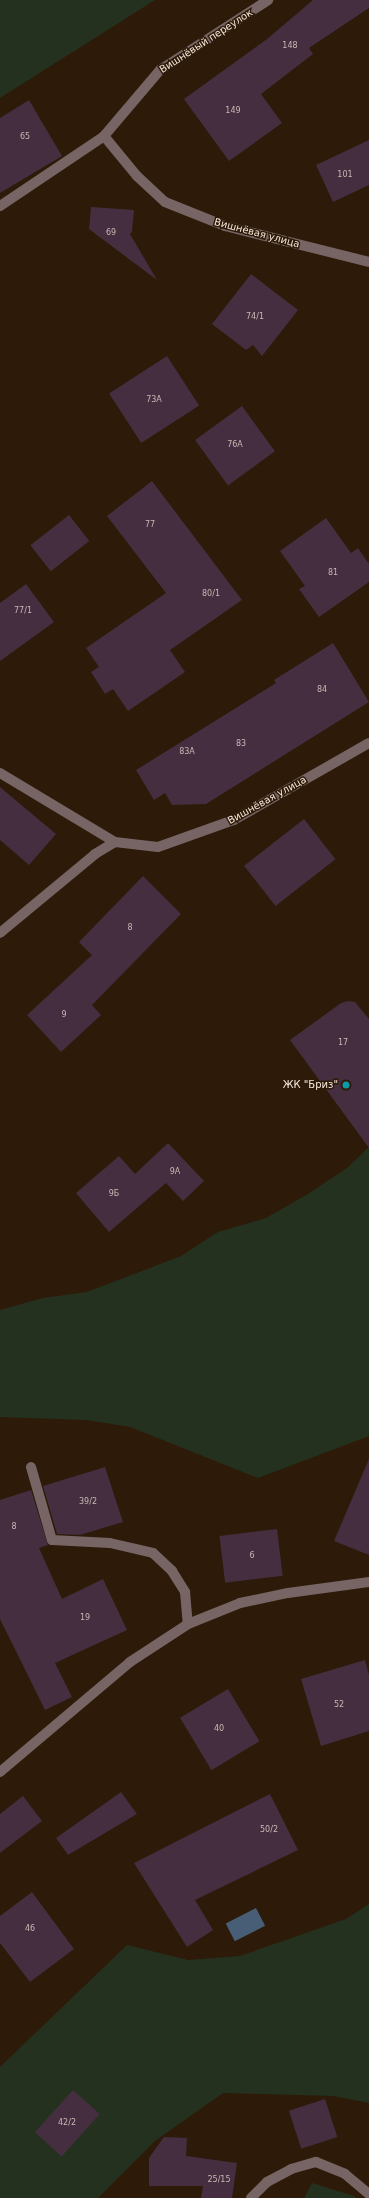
<!DOCTYPE html>
<meta charset="utf-8">
<style>
body{margin:0}
#map{position:relative;width:369px;height:2198px;overflow:hidden;background:#2d1a08;font-family:"DejaVu Sans",sans-serif}
div>[style]{position:absolute}
[style*='--x']{left:calc(var(--x)*1px);top:calc(var(--y)*1px);width:calc(var(--w)*1px);rotate:calc(var(--a)*1deg)}
.green>*{inset:0;background:#25311f}
.water>*{inset:0;background:#485d76;transform-origin:0 0}
.building>*{inset:0;background:#442e40;transform-origin:0 0}
.minor>*{height:10px;margin:-5px;padding:0 5px;transform-origin:5px;border-radius:5px;background:#766564}
.dots>*{width:11px;height:11px;translate:-50% -50%;box-sizing:border-box;border:2px solid #2d1a08;border-radius:50%}
span{translate:-50% -50%;white-space:nowrap;text-align:center;line-height:1.15;-webkit-text-stroke:3px #2d1a08;paint-order:stroke}
.number-label{font-size:8px;color:#c8b8b4}
.number-label span{-webkit-text-stroke-width:0}
.street-label{font-size:10px;color:#f4e6da}
.poi-label{font-size:10px;color:#f4e6da}
.right{translate:-100% -50%;text-align:right}
</style>
<div id="map">
<div class="green">
<i style="clip-path:polygon(0 0,155px 0,0 98px)"></i>
<i style="clip-path:polygon(369px 1147px,369px 1436px,258px 1478px,130px 1427px,87px 1420px,0 1417px,0 1310px,43px 1298px,87px 1292px,181px 1256px,218px 1232px,266px 1218px,308px 1194px,347px 1168px)"></i>
<i style="clip-path:polygon(369px 1904px,369px 2103px,333px 2096px,223px 2093px,155px 2141px,98px 2198px,0 2198px,0 2067px,127px 1945px,188px 1960px,240px 1956px,346px 1919px)"></i>
<i style="clip-path:polygon(312px 2183px,354px 2196px,356px 2198px,304px 2198px)"></i>
</div>
<div class="water">
<i style="left:256px;top:1908px;width:20px;height:34px;rotate:63deg"></i>
</div>
<div class="building">
<i style="clip-path:polygon(313px 0,369px 0,369px 8px,309px 48px,313px 54px,261px 94px,282px 123px,229px 161px,184px 99px,267px 39px)"></i>
<i style="clip-path:polygon(29px 100px,62px 156px,0 193px,0 118px)"></i>
<i style="clip-path:polygon(369px 140px,369px 185px,333px 202px,316px 165px)"></i>
<i style="clip-path:polygon(91px 207px,134px 210px,132px 232px,130px 234px,157px 280px,89px 229px)"></i>
<i style="clip-path:polygon(251px 274px,298px 310px,262px 356px,253px 345px,246px 350px,212px 324px)"></i>
<i style="left:167px;top:356px;width:59px;height:69px;rotate:57deg"></i>
<i style="left:242px;top:406px;width:56px;height:58px;rotate:54deg"></i>
<i style="clip-path:polygon(152px 481px,242px 600px,170px 650px,185px 672px,128px 711px,113px 689px,105px 694px,91px 672px,99px 667px,86px 648px,166px 593px,107px 516px)"></i>
<i style="left:69px;top:515px;width:33px;height:49px;rotate:52deg"></i>
<i style="clip-path:polygon(326px 518px,351px 553px,358px 548px,369px 564px,369px 582px,319px 617px,299px 589px,305px 586px,280px 551px)"></i>
<i style="clip-path:polygon(26px 584px,54px 622px,0 661px,0 603px)"></i>
<i style="clip-path:polygon(333px 643px,369px 702px,206px 804px,172px 805px,165px 793px,154px 800px,136px 770px,276px 683px,274px 680px)"></i>
<i style="clip-path:polygon(0 787px,56px 834px,29px 865px,0 840px)"></i>
<i style="left:304px;top:819px;width:51px;height:76px;rotate:52deg"></i>
<i style="clip-path:polygon(143px 876px,181px 914px,92px 1005px,101px 1015px,61px 1052px,27px 1015px,92px 955px,79px 942px)"></i>
<i style="clip-path:polygon(348px 1001px,355px 1002px,369px 1019px,369px 1148px,290px 1040px,341px 1003px)"></i>
<i style="clip-path:polygon(168px 1143px,204px 1181px,183px 1201px,166px 1183px,109px 1232px,76px 1193px,119px 1156px,135px 1174px)"></i>
<i style="clip-path:polygon(369px 1459px,369px 1555px,334px 1541px)"></i>
<i style="clip-path:polygon(105px 1467px,123px 1522px,80px 1535px,57px 1534px,43px 1486px)"></i>
<i style="clip-path:polygon(31px 1490px,48px 1545px,39px 1548px,62px 1599px,103px 1579px,127px 1630px,55px 1663px,72px 1697px,45px 1710px,0 1619px,0 1500px)"></i>
<i style="left:277px;top:1529px;width:47px;height:58px;rotate:83deg"></i>
<i style="clip-path:polygon(365px 1660px,369px 1675px,369px 1731px,321px 1746px,301px 1679px)"></i>
<i style="left:228px;top:1689px;width:61px;height:56px;rotate:59deg"></i>
<i style="clip-path:polygon(121px 1792px,137px 1814px,68px 1855px,56px 1838px)"></i>
<i style="clip-path:polygon(270px 1794px,298px 1850px,195px 1900px,213px 1930px,187px 1947px,134px 1863px)"></i>
<i style="clip-path:polygon(23px 1796px,42px 1821px,0 1853px,0 1814px)"></i>
<i style="clip-path:polygon(32px 1892px,74px 1949px,30px 1982px,0 1943px,0 1916px)"></i>
<i style="left:73px;top:2090px;width:36px;height:57px;rotate:42deg"></i>
<i style="left:325px;top:2099px;width:40px;height:38px;rotate:72deg"></i>
<i style="clip-path:polygon(164px 2137px,187px 2138px,186px 2156px,237px 2163px,232px 2198px,201px 2198px,203px 2186px,149px 2186px,149px 2158px)"></i>
</div>
<div class="minor">
<i style="--x:104;--y:136;--w:52;--a:50.5"></i>
<i style="--x:137;--y:176;--w:38;--a:43"></i>
<i style="--x:165;--y:202;--w:65;--a:21.8"></i>
<i style="--x:225;--y:226;--w:148;--a:14"></i>
<i style="--x:0;--y:206;--w:125;--a:-33.9"></i>
<i style="--x:104;--y:136;--w:87;--a:-49.7"></i>
<i style="--x:160;--y:70;--w:129;--a:-32.9"></i>
<i style="--x:0;--y:773;--w:134;--a:31"></i>
<i style="--x:0;--y:933;--w:124;--a:-39.7"></i>
<i style="--x:95;--y:854;--w:23;--a:-31"></i>
<i style="--x:115;--y:842;--w:43;--a:6.6"></i>
<i style="--x:158;--y:847;--w:81;--a:-19.6"></i>
<i style="--x:234;--y:820;--w:155;--a:-29.7"></i>
<i style="--x:31;--y:1467;--w:76;--a:74"></i>
<i style="--x:52;--y:1540;--w:58;--a:3"></i>
<i style="--x:110;--y:1543;--w:44;--a:13.1"></i>
<i style="--x:153;--y:1553;--w:26;--a:43"></i>
<i style="--x:172;--y:1571;--w:25;--a:58"></i>
<i style="--x:185;--y:1592;--w:32;--a:85"></i>
<i style="--x:0;--y:1772;--w:170;--a:-40.2"></i>
<i style="--x:130;--y:1662;--w:69;--a:-33.2"></i>
<i style="--x:188;--y:1624;--w:56;--a:-22"></i>
<i style="--x:240;--y:1603;--w:49;--a:-11.8"></i>
<i style="--x:288;--y:1593;--w:82;--a:-7.7"></i>
<i style="--x:251;--y:2198;--w:23;--a:-45"></i>
<i style="--x:267;--y:2182;--w:27;--a:-28"></i>
<i style="--x:291;--y:2169;--w:26;--a:-16"></i>
<i style="--x:316;--y:2162;--w:31;--a:22"></i>
<i style="--x:345;--y:2174;--w:31;--a:40"></i>
</div>
<div class="dots">
<i style="left:346px;top:1085px;background:#0f9aa8"></i>
</div>
<div class="number-label">
<span style="left:290px;top:46px">148</span>
<span style="left:233px;top:111px">149</span>
<span style="left:25px;top:137px">65</span>
<span style="left:345px;top:175px">101</span>
<span style="left:111px;top:233px">69</span>
<span style="left:255px;top:317px">74/1</span>
<span style="left:154px;top:400px">73А</span>
<span style="left:235px;top:445px">76А</span>
<span style="left:150px;top:525px">77</span>
<span style="left:333px;top:573px">81</span>
<span style="left:211px;top:594px">80/1</span>
<span style="left:23px;top:611px">77/1</span>
<span style="left:322px;top:690px">84</span>
<span style="left:241px;top:744px">83</span>
<span style="left:187px;top:752px">83А</span>
<span style="left:130px;top:928px">8</span>
<span style="left:64px;top:1015px">9</span>
<span style="left:343px;top:1043px">17</span>
<span style="left:175px;top:1172px">9А</span>
<span style="left:114px;top:1194px">9Б</span>
<span style="left:88px;top:1502px">39/2</span>
<span style="left:14px;top:1527px">8</span>
<span style="left:252px;top:1556px">6</span>
<span style="left:85px;top:1618px">19</span>
<span style="left:339px;top:1705px">52</span>
<span style="left:219px;top:1729px">40</span>
<span style="left:269px;top:1830px">50/2</span>
<span style="left:30px;top:1929px">46</span>
<span style="left:67px;top:2123px">42/2</span>
<span style="left:219px;top:2180px">25/15</span>
</div>
<div class="street-label">
<span style="left:206px;top:41px;rotate:-33deg">Вишнёвый переулок</span>
<span style="left:257px;top:233px;rotate:15deg">Вишнёвая улица</span>
<span style="left:267px;top:800px;rotate:-29deg">Вишнёвая улица</span>
</div>
<div class="poi-label">
<span class="right" style="left:338px;top:1085px">ЖК "Бриз"</span>
</div>
</div>
